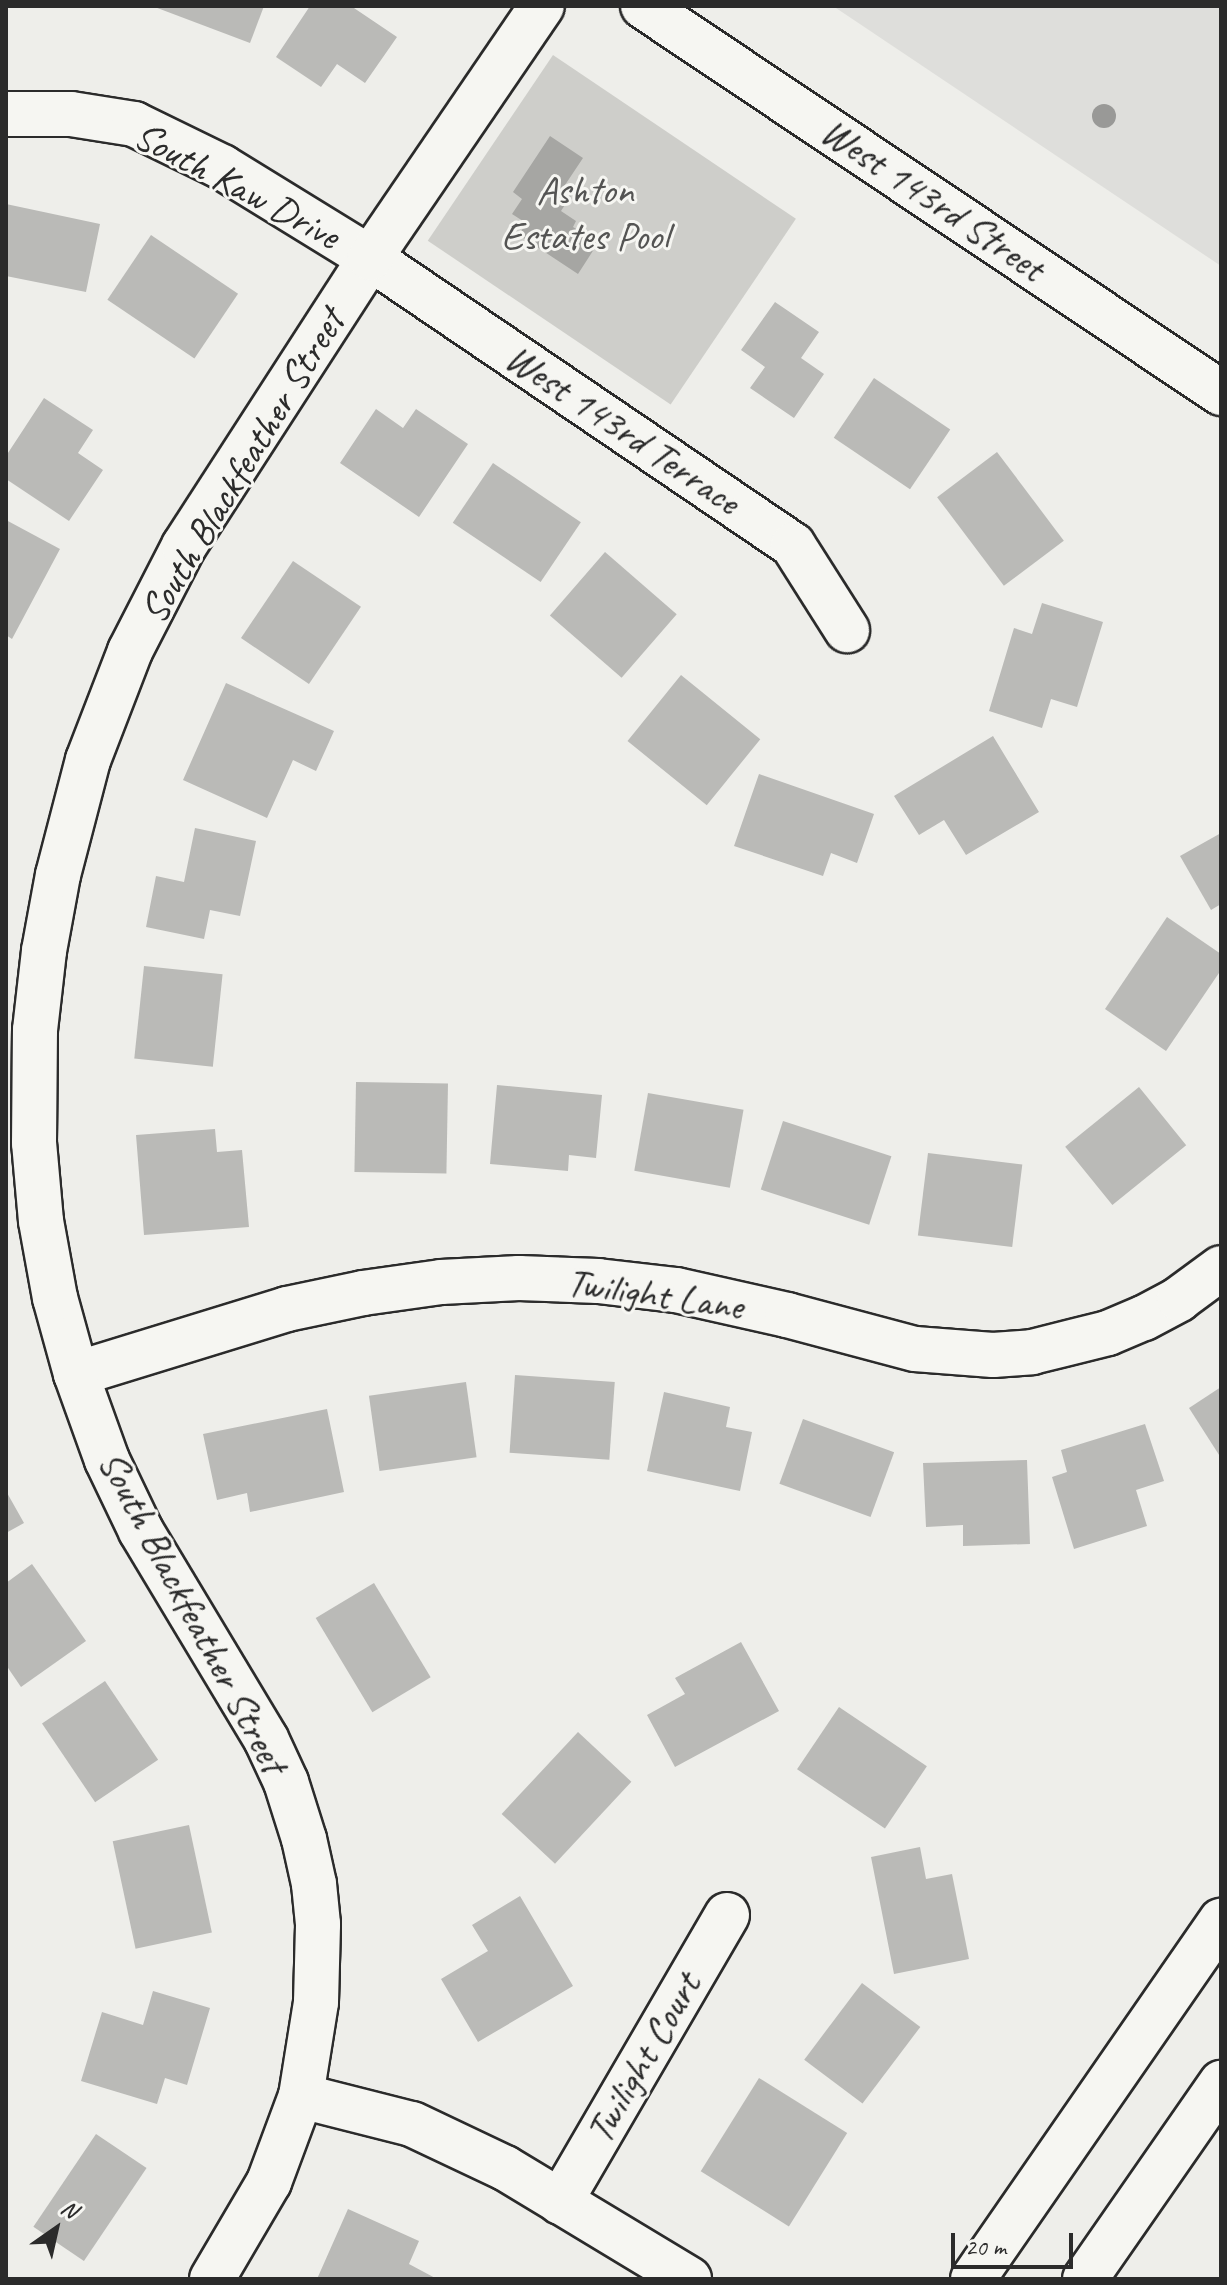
<!DOCTYPE html>
<style>
body{margin:0}
#map{position:relative;width:1227px;height:2285px;overflow:hidden;background:#eeeeea;font-family:Caveat,sans-serif}
div>[style]{position:absolute}
[style*='--x']{left:calc(var(--x)*1px);top:calc(var(--y)*1px);width:calc(var(--w)*1px);rotate:calc(var(--a)*1deg)}
.built>*{inset:0;background:#dededb}
.green>*{inset:0;background:#cececa;transform-origin:0 0}
.water>*{inset:0;background:#a6a6a3}
.building>*{inset:0;background:#babab7;transform-origin:0 0}
.roads{filter:drop-shadow(2px 0 #2b2b2b) drop-shadow(-2px 0 #2b2b2b) drop-shadow(0 2px #2b2b2b) drop-shadow(0 -2px #2b2b2b)}
.minor>*{height:44px;margin:-22px;padding:0 22px;transform-origin:22px;border-radius:22px;background:#f6f6f2}
.major>*{height:44px;margin:-22px;padding:0 22px;transform-origin:22px;border-radius:22px;background:#f6f6f2}
.trees>*{width:24px;height:24px;margin:-12px;border-radius:50%;background:#999997}
span{translate:-50% -50%;white-space:nowrap;text-align:center;line-height:1.15;-webkit-text-stroke:6px #f6f6f2;paint-order:stroke}
.street-label{font-size:40px;color:#2b2b2b}
.park-label{font-size:40px;color:#545453}
.frame{position:absolute;inset:0;border:8px solid #2b2b2b;pointer-events:none}
.north{position:absolute;left:16px;top:2189px;width:80px;height:80px;-webkit-text-stroke:6px #f6f6f2;paint-order:stroke;rotate:34deg;font-size:22px;font-weight:700;line-height:32px;text-align:center;color:#2b2b2b}
.north::after{content:'';display:block;margin:auto;width:28px;height:36px;background:#2b2b2b;clip-path:polygon(50% 0,100% 100%,50% 72%,0 100%)}
.scale{position:absolute;left:951px;top:2233px;width:122px;height:36px;box-sizing:border-box;border:4px solid #2b2b2b;border-top:0;padding-left:10px;font-size:24px;line-height:28px;white-space:nowrap;color:#2b2b2b;-webkit-text-stroke:6px #f6f6f2;paint-order:stroke}
</style>
<div id="map">
<div class="built">
<i style="clip-path:polygon(833px 6px,1221px 6px,1221px 266px)"></i>
</div>
<div class="green">
<i style="left:553px;top:55px;width:293px;height:224px;rotate:34deg"></i>
</div>
<div class="water">
<i style="clip-path:polygon(550px 136px,583px 158px,563px 188px,572px 194px,561px 211px,576px 221px,573px 227px,598px 243px,578px 274px,519px 235px,526px 223px,512px 214px,522px 199px,513px 192px)"></i>
</div>
<div class="building">
<i style="clip-path:polygon(152px 6px,264px 6px,250px 43px)"></i>
<i style="clip-path:polygon(310px 6px,351px 6px,397px 37px,365px 83px,337px 64px,321px 87px,276px 57px)"></i>
<i style="clip-path:polygon(6px 204px,100px 224px,86px 292px,6px 276px)"></i>
<i style="left:151px;top:235px;width:105px;height:78px;rotate:34deg"></i>
<i style="clip-path:polygon(775px 302px,819px 332px,801px 358px,824px 374px,794px 418px,750px 388px,765px 367px,741px 350px)"></i>
<i style="left:874px;top:378px;width:92px;height:72px;rotate:34deg"></i>
<i style="clip-path:polygon(44px 398px,93px 430px,78px 453px,103px 470px,69px 521px,6px 479px,6px 456px)"></i>
<i style="clip-path:polygon(376px 409px,403px 428px,416px 409px,468px 444px,419px 517px,340px 463px)"></i>
<i style="left:997px;top:452px;width:111px;height:75px;rotate:53deg"></i>
<i style="left:493px;top:463px;width:106px;height:72px;rotate:34deg"></i>
<i style="clip-path:polygon(6px 520px,60px 549px,12px 639px,6px 635px)"></i>
<i style="left:605px;top:552px;width:95px;height:84px;rotate:41deg"></i>
<i style="left:293px;top:561px;width:82px;height:93px;rotate:34deg"></i>
<i style="clip-path:polygon(1042px 603px,1103px 622px,1077px 707px,1051px 699px,1042px 728px,989px 711px,1014px 628px,1032px 634px)"></i>
<i style="left:681px;top:675px;width:102px;height:85px;rotate:39deg"></i>
<i style="clip-path:polygon(226px 683px,334px 731px,316px 771px,293px 760px,267px 818px,183px 780px)"></i>
<i style="clip-path:polygon(993px 736px,1039px 812px,966px 855px,944px 820px,919px 835px,894px 796px)"></i>
<i style="clip-path:polygon(759px 774px,874px 814px,857px 863px,831px 853px,823px 876px,734px 846px)"></i>
<i style="clip-path:polygon(195px 828px,256px 841px,240px 916px,210px 910px,204px 939px,146px 927px,156px 876px,184px 882px)"></i>
<i style="clip-path:polygon(1221px 833px,1221px 904px,1211px 910px,1180px 856px)"></i>
<i style="clip-path:polygon(1167px 917px,1221px 954px,1221px 970px,1166px 1051px,1105px 1009px)"></i>
<i style="left:144px;top:966px;width:79px;height:93px;rotate:6deg"></i>
<i style="left:356px;top:1082px;width:92px;height:90px;rotate:1deg"></i>
<i style="clip-path:polygon(497px 1085px,602px 1095px,596px 1158px,569px 1155px,568px 1171px,490px 1164px)"></i>
<i style="left:1139px;top:1087px;width:75px;height:95px;rotate:51deg"></i>
<i style="left:648px;top:1093px;width:97px;height:79px;rotate:10deg"></i>
<i style="left:783px;top:1121px;width:114px;height:72px;rotate:18deg"></i>
<i style="clip-path:polygon(215px 1129px,217px 1152px,242px 1150px,249px 1227px,144px 1235px,136px 1135px)"></i>
<i style="left:928px;top:1153px;width:95px;height:83px;rotate:7deg"></i>
<i style="left:515px;top:1375px;width:100px;height:78px;rotate:4deg"></i>
<i style="left:466px;top:1382px;width:76px;height:98px;rotate:82deg"></i>
<i style="clip-path:polygon(1221px 1387px,1221px 1458px,1189px 1408px)"></i>
<i style="clip-path:polygon(664px 1392px,730px 1407px,726px 1427px,752px 1432px,740px 1491px,647px 1471px)"></i>
<i style="clip-path:polygon(327px 1409px,344px 1492px,250px 1512px,247px 1493px,217px 1500px,203px 1434px)"></i>
<i style="left:803px;top:1419px;width:97px;height:69px;rotate:20deg"></i>
<i style="clip-path:polygon(1145px 1424px,1164px 1481px,1136px 1490px,1147px 1526px,1074px 1549px,1052px 1477px,1067px 1472px,1061px 1450px)"></i>
<i style="clip-path:polygon(1027px 1460px,1030px 1544px,963px 1546px,963px 1525px,926px 1527px,923px 1463px)"></i>
<i style="clip-path:polygon(6px 1491px,24px 1523px,6px 1533px)"></i>
<i style="clip-path:polygon(32px 1564px,86px 1641px,21px 1687px,6px 1665px,6px 1583px)"></i>
<i style="left:374px;top:1583px;width:110px;height:68px;rotate:59deg"></i>
<i style="clip-path:polygon(741px 1642px,779px 1711px,675px 1767px,647px 1715px,685px 1694px,675px 1678px)"></i>
<i style="left:105px;top:1681px;width:95px;height:76px;rotate:56deg"></i>
<i style="left:839px;top:1707px;width:106px;height:75px;rotate:34deg"></i>
<i style="left:578px;top:1732px;width:73px;height:112px;rotate:43deg"></i>
<i style="left:189px;top:1825px;width:110px;height:78px;rotate:78deg"></i>
<i style="clip-path:polygon(920px 1847px,926px 1879px,952px 1874px,969px 1959px,894px 1974px,871px 1857px)"></i>
<i style="clip-path:polygon(520px 1896px,573px 1986px,478px 2042px,441px 1979px,488px 1951px,472px 1925px)"></i>
<i style="left:862px;top:1983px;width:73px;height:96px;rotate:37deg"></i>
<i style="clip-path:polygon(153px 1991px,210px 2008px,187px 2085px,165px 2078px,157px 2104px,81px 2081px,102px 2012px,143px 2025px)"></i>
<i style="left:759px;top:2078px;width:104px;height:110px;rotate:32deg"></i>
<i style="left:96px;top:2134px;width:61px;height:112px;rotate:34deg"></i>
<i style="clip-path:polygon(348px 2209px,419px 2241px,409px 2264px,437px 2279px,317px 2279px)"></i>
</div>
<div class="roads">
<div class="minor">
<i style="--x:643;--y:6;--w:696;--a:33.8"></i>
<i style="--x:6;--y:114;--w:65;--a:0"></i>
<i style="--x:71;--y:114;--w:64;--a:9"></i>
<i style="--x:134;--y:124;--w:98;--a:26"></i>
<i style="--x:222;--y:167;--w:174;--a:31.6"></i>
<i style="--x:370;--y:258;--w:511;--a:34.16"></i>
<i style="--x:793;--y:545;--w:101;--a:57.6"></i>
<i style="--x:76;--y:1374;--w:221;--a:-17.1"></i>
<i style="--x:287;--y:1309;--w:78;--a:-11.9"></i>
<i style="--x:363;--y:1293;--w:79;--a:-8"></i>
<i style="--x:441;--y:1282;--w:78;--a:-2.9"></i>
<i style="--x:519;--y:1278;--w:79;--a:2.2"></i>
<i style="--x:598;--y:1281;--w:79;--a:6.6"></i>
<i style="--x:676;--y:1290;--w:114;--a:12.7"></i>
<i style="--x:787;--y:1315;--w:132;--a:14.9"></i>
<i style="--x:915;--y:1349;--w:78;--a:4.4"></i>
<i style="--x:993;--y:1355;--w:39;--a:-4"></i>
<i style="--x:1032;--y:1352;--w:78;--a:-14"></i>
<i style="--x:1108;--y:1333;--w:39;--a:-23"></i>
<i style="--x:1144;--y:1318;--w:40;--a:-28"></i>
<i style="--x:1179;--y:1299;--w:52;--a:-36.4"></i>
<i style="--x:301;--y:2096;--w:114;--a:14.2"></i>
<i style="--x:412;--y:2124;--w:103;--a:25.3"></i>
<i style="--x:505;--y:2168;--w:215;--a:31.1"></i>
<i style="--x:560;--y:2202;--w:332;--a:-59.8"></i>
<i style="--x:212;--y:2279;--w:113;--a:-59.6"></i>
<i style="--x:269;--y:2182;--w:92;--a:-69.6"></i>
<i style="--x:301;--y:2096;--w:95;--a:-80.9"></i>
<i style="--x:316;--y:2002;--w:78;--a:-88.5"></i>
<i style="--x:318;--y:1924;--w:40;--a:-95.7"></i>
<i style="--x:314;--y:1884;--w:46;--a:-102.5"></i>
<i style="--x:304;--y:1839;--w:60;--a:-107.5"></i>
<i style="--x:286;--y:1782;--w:47;--a:-114.9"></i>
<i style="--x:266;--y:1739;--w:243;--a:-121"></i>
<i style="--x:141;--y:1531;--w:79;--a:-115.6"></i>
<i style="--x:107;--y:1460;--w:91;--a:-109.8"></i>
<i style="--x:76;--y:1374;--w:79;--a:-105.4"></i>
<i style="--x:55;--y:1298;--w:78;--a:-100.3"></i>
<i style="--x:41;--y:1221;--w:78;--a:-95.1"></i>
<i style="--x:34;--y:1143;--w:113;--a:-89.5"></i>
<i style="--x:35;--y:1030;--w:80;--a:-83.5"></i>
<i style="--x:44;--y:951;--w:77;--a:-79.6"></i>
<i style="--x:58;--y:875;--w:119;--a:-75.4"></i>
<i style="--x:88;--y:760;--w:117;--a:-68.9"></i>
<i style="--x:130;--y:651;--w:118;--a:-62.8"></i>
<i style="--x:184;--y:546;--w:343;--a:-57.1"></i>
<i style="--x:370;--y:258;--w:305;--a:-55.7"></i>
</div>
<div class="major">
<i style="--x:973;--y:2279;--w:436;--a:-55.3"></i>
<i style="--x:1085;--y:2279;--w:239;--a:-55.2"></i>
</div>
</div>
<div class="trees">
<i style="left:1104px;top:116px"></i>
</div>
<div class="street-label">
<span style="left:237px;top:185px;rotate:28deg">South Kaw Drive</span>
<span style="left:933px;top:199px;rotate:34deg">West 143rd Street</span>
<span style="left:623px;top:429px;rotate:34deg">West 143rd Terrace</span>
<span style="left:242px;top:466px;rotate:-59deg">South Blackfeather Street</span>
<span style="left:655px;top:1294px;rotate:8deg">Twilight Lane</span>
<span style="left:193px;top:1612px;rotate:62deg">South Blackfeather Street</span>
<span style="left:643px;top:2058px;rotate:-60deg">Twilight Court</span>
</div>
<div class="park-label">
<span style="left:585px;top:213px">Ashton<br>Estates Pool</span>
</div>
<div class="frame"></div>
<div class="north">N</div>
<div class="scale">20 m</div>
</div>
